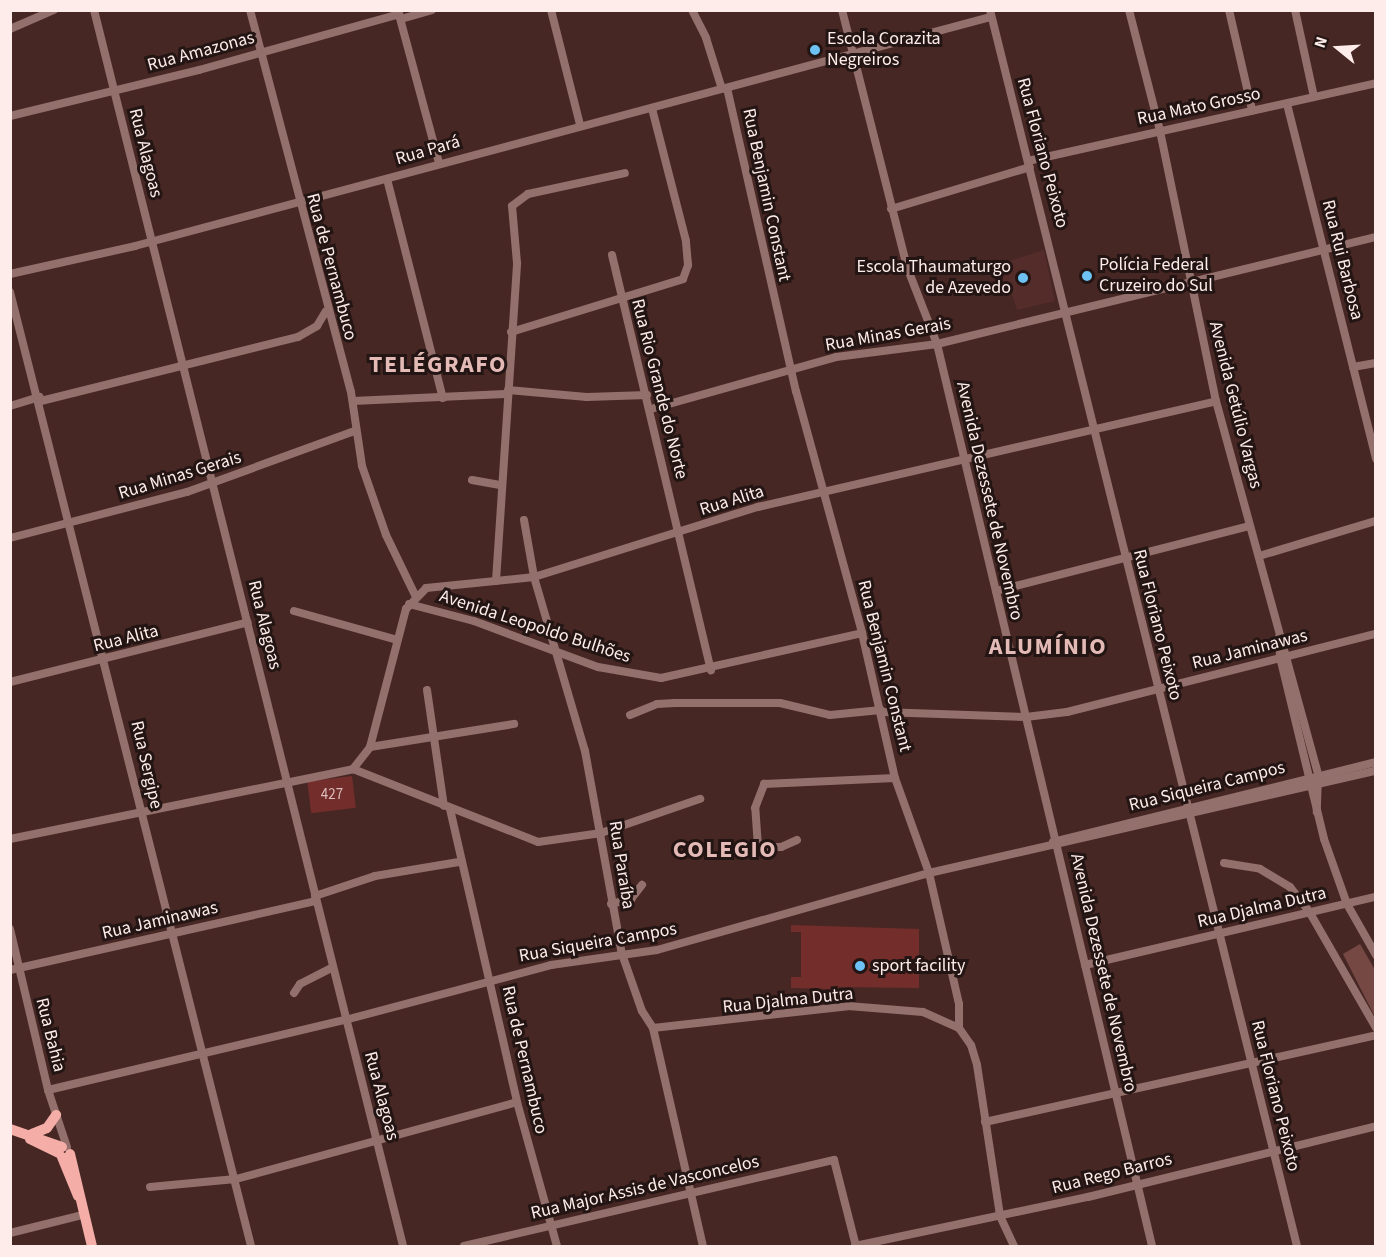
<!DOCTYPE html>
<meta charset="utf-8">
<style>
body{margin:0}
#map{position:relative;width:1386px;height:1257px;overflow:hidden;background:#472724;font-family:"Source Sans 3",sans-serif}
div>[style]{position:absolute}
[style*='--x']{left:calc(var(--x)*1px);top:calc(var(--y)*1px);width:calc(var(--w)*1px);rotate:calc(var(--a)*1deg)}
.built>*{inset:0;background:#542c29}
.green>*{inset:0;background:#754844}
.building>*{inset:0;background:#732d2a;transform-origin:0 0}
.minor>*{height:8px;margin:-4px;padding:0 4px;transform-origin:4px;border-radius:4px;background:#93706c}
.major>*{height:10px;margin:-5px;padding:0 5px;transform-origin:5px;border-radius:5px;background:#f4ada7}
.dots>*{width:16px;height:16px;translate:-50% -50%;box-sizing:border-box;border:3px solid #231513;border-radius:50%}
span{translate:-50% -50%;white-space:nowrap;text-align:center;line-height:1.15;-webkit-text-stroke:6px #231513;paint-order:stroke}
.number-label{font-size:15px;color:#dbbcba}
.number-label span{-webkit-text-stroke-width:0}
.poi-label{font-size:18px;color:#feecea}
.left{translate:0 -50%;text-align:left}
.right{translate:-100% -50%;text-align:right}
.street-label{font-size:18px;color:#feecea}
.district-label{font-size:24px;color:#e4bab6;font-weight:700;letter-spacing:1.5px}
.frame{position:absolute;inset:0;border:12px solid #feecea;pointer-events:none}
.north{position:absolute;left:1308px;top:18px;width:60px;height:60px;-webkit-text-stroke:4px #231513;paint-order:stroke;rotate:288deg;font-size:16px;font-weight:700;line-height:24px;text-align:center;color:#feecea}
.north::after{content:'';display:block;margin:auto;width:21px;height:27px;background:#feecea;clip-path:polygon(50% 0,100% 100%,50% 72%,0 100%)}
</style>
<div id="map">
<div class="built">
<i style="clip-path:polygon(1044px 250px,1055px 301px,1017px 310px,1010px 289px,999px 291px,994px 266px)"></i>
</div>
<div class="green">
<i style="clip-path:polygon(1360px 944px,1375px 970px,1375px 1017px,1343px 954px)"></i>
</div>
<div class="building">
<i style="left:352px;top:776px;width:32px;height:45px;rotate:83deg"></i>
<i style="clip-path:polygon(791px 925px,919px 929px,919px 988px,839px 987px,839px 1001px,830px 1002px,830px 989px,791px 988px,791px 977px,801px 977px,801px 932px,791px 932px)"></i>
</div>
<div class="minor">
<i style="--x:94;--y:10;--w:1274;--a:75.96"></i>
<i style="--x:250;--y:10;--w:395;--a:75.2"></i>
<i style="--x:351;--y:392;--w:75;--a:81.5"></i>
<i style="--x:362;--y:466;--w:73;--a:70.8"></i>
<i style="--x:386;--y:535;--w:67;--a:64.2"></i>
<i style="--x:551;--y:10;--w:119;--a:75.8"></i>
<i style="--x:692;--y:10;--w:31;--a:63"></i>
<i style="--x:706;--y:38;--w:53;--a:72.6"></i>
<i style="--x:842;--y:10;--w:265;--a:75.8"></i>
<i style="--x:907;--y:267;--w:83;--a:68.7"></i>
<i style="--x:937;--y:344;--w:927;--a:76.59"></i>
<i style="--x:990;--y:10;--w:1274;--a:76.05"></i>
<i style="--x:1129;--y:10;--w:125;--a:75.6"></i>
<i style="--x:1160;--y:131;--w:276;--a:78.3"></i>
<i style="--x:1216;--y:401;--w:388;--a:74.7"></i>
<i style="--x:1318;--y:775;--w:37;--a:92"></i>
<i style="--x:1229;--y:10;--w:103;--a:77"></i>
<i style="--x:1295;--y:10;--w:89;--a:77.7"></i>
<i style="--x:398;--y:11;--w:157;--a:74.9"></i>
<i style="--x:401;--y:19;--w:32;--a:-16"></i>
<i style="--x:10;--y:29;--w:48;--a:-23.4"></i>
<i style="--x:727;--y:88;--w:311;--a:77.2"></i>
<i style="--x:796;--y:391;--w:251;--a:74.7"></i>
<i style="--x:862;--y:633;--w:149;--a:77.2"></i>
<i style="--x:895;--y:778;--w:101;--a:70.3"></i>
<i style="--x:929;--y:873;--w:134;--a:77.1"></i>
<i style="--x:959;--y:1004;--w:24;--a:90"></i>
<i style="--x:959;--y:1028;--w:21;--a:55"></i>
<i style="--x:971;--y:1045;--w:21;--a:73"></i>
<i style="--x:977;--y:1065;--w:153;--a:81.3"></i>
<i style="--x:1000;--y:1216;--w:33;--a:65"></i>
<i style="--x:1287;--y:104;--w:366;--a:75.9"></i>
<i style="--x:10;--y:116;--w:195;--a:-13.7"></i>
<i style="--x:199;--y:70;--w:208;--a:-15.6"></i>
<i style="--x:1028;--y:161;--w:357;--a:-12.6"></i>
<i style="--x:387;--y:179;--w:226;--a:75.7"></i>
<i style="--x:891;--y:209;--w:145;--a:-16.8"></i>
<i style="--x:612;--y:255;--w:427;--a:76.6"></i>
<i style="--x:10;--y:274;--w:128;--a:-12.6"></i>
<i style="--x:135;--y:246;--w:886;--a:-14.98"></i>
<i style="--x:10;--y:292;--w:984;--a:75.82"></i>
<i style="--x:511;--y:332;--w:180;--a:-17.1"></i>
<i style="--x:683;--y:279;--w:15;--a:-70"></i>
<i style="--x:688;--y:265;--w:24;--a:-95"></i>
<i style="--x:686;--y:241;--w:136;--a:-104.4"></i>
<i style="--x:1353;--y:367;--w:23;--a:-10"></i>
<i style="--x:508;--y:390;--w:79;--a:5.1"></i>
<i style="--x:587;--y:397;--w:60;--a:-1.9"></i>
<i style="--x:41;--y:401;--w:265;--a:-14"></i>
<i style="--x:298;--y:337;--w:22;--a:-30"></i>
<i style="--x:317;--y:326;--w:17;--a:-59"></i>
<i style="--x:353;--y:401;--w:152;--a:-2.6"></i>
<i style="--x:10;--y:406;--w:31;--a:-17"></i>
<i style="--x:651;--y:409;--w:192;--a:-15.7"></i>
<i style="--x:836;--y:357;--w:102;--a:-7.3"></i>
<i style="--x:937;--y:344;--w:452;--a:-13.7"></i>
<i style="--x:472;--y:480;--w:27;--a:10"></i>
<i style="--x:524;--y:520;--w:58;--a:80"></i>
<i style="--x:534;--y:577;--w:181;--a:73.7"></i>
<i style="--x:585;--y:751;--w:206;--a:79.7"></i>
<i style="--x:622;--y:954;--w:60;--a:70.7"></i>
<i style="--x:642;--y:1011;--w:20;--a:57"></i>
<i style="--x:653;--y:1028;--w:224;--a:77.1"></i>
<i style="--x:10;--y:538;--w:183;--a:-14.6"></i>
<i style="--x:187;--y:492;--w:179;--a:-20"></i>
<i style="--x:1259;--y:556;--w:122;--a:-16.7"></i>
<i style="--x:496;--y:581;--w:319;--a:-86.2"></i>
<i style="--x:517;--y:263;--w:57;--a:-95"></i>
<i style="--x:512;--y:206;--w:20;--a:-37"></i>
<i style="--x:528;--y:194;--w:99;--a:-12.2"></i>
<i style="--x:996;--y:591;--w:262;--a:-14.4"></i>
<i style="--x:409;--y:604;--w:67;--a:14.7"></i>
<i style="--x:474;--y:621;--w:132;--a:20.4"></i>
<i style="--x:598;--y:667;--w:64;--a:9.9"></i>
<i style="--x:661;--y:678;--w:206;--a:-12.6"></i>
<i style="--x:294;--y:611;--w:107;--a:15.7"></i>
<i style="--x:1279;--y:637;--w:20;--a:87"></i>
<i style="--x:1280;--y:657;--w:187;--a:76.4"></i>
<i style="--x:1324;--y:839;--w:69;--a:70.5"></i>
<i style="--x:1347;--y:904;--w:59;--a:60.4"></i>
<i style="--x:10;--y:682;--w:245;--a:-14.1"></i>
<i style="--x:427;--y:690;--w:117;--a:81.7"></i>
<i style="--x:882;--y:712;--w:144;--a:2"></i>
<i style="--x:1026;--y:717;--w:41;--a:-7"></i>
<i style="--x:1067;--y:712;--w:319;--a:-14.2"></i>
<i style="--x:630;--y:715;--w:29;--a:-22"></i>
<i style="--x:657;--y:704;--w:18;--a:-3"></i>
<i style="--x:675;--y:703;--w:105;--a:0"></i>
<i style="--x:780;--y:703;--w:51;--a:13.5"></i>
<i style="--x:830;--y:715;--w:51;--a:-5.6"></i>
<i style="--x:370;--y:747;--w:146;--a:-9.1"></i>
<i style="--x:353;--y:769;--w:199;--a:21.5"></i>
<i style="--x:538;--y:842;--w:64;--a:-8.1"></i>
<i style="--x:601;--y:833;--w:105;--a:-19"></i>
<i style="--x:450;--y:809;--w:301;--a:77.1"></i>
<i style="--x:517;--y:1102;--w:149;--a:74.5"></i>
<i style="--x:10;--y:839;--w:350;--a:-11.5"></i>
<i style="--x:353;--y:769;--w:28;--a:-52"></i>
<i style="--x:370;--y:747;--w:143;--a:-75.4"></i>
<i style="--x:406;--y:609;--w:29;--a:-46"></i>
<i style="--x:426;--y:588;--w:109;--a:-5.8"></i>
<i style="--x:534;--y:577;--w:235;--a:-17.4"></i>
<i style="--x:758;--y:507;--w:470;--a:-13"></i>
<i style="--x:797;--y:840;--w:17;--a:156"></i>
<i style="--x:781;--y:847;--w:23;--a:180"></i>
<i style="--x:758;--y:847;--w:39;--a:-94"></i>
<i style="--x:755;--y:808;--w:26;--a:-69"></i>
<i style="--x:764;--y:784;--w:131;--a:-2.6"></i>
<i style="--x:1053;--y:842;--w:333;--a:-13.9"></i>
<i style="--x:1224;--y:863;--w:36;--a:9"></i>
<i style="--x:1260;--y:869;--w:35;--a:31"></i>
<i style="--x:1290;--y:887;--w:33;--a:52"></i>
<i style="--x:1310;--y:913;--w:133;--a:60.1"></i>
<i style="--x:315;--y:896;--w:63;--a:-18.4"></i>
<i style="--x:375;--y:876;--w:85;--a:-9.5"></i>
<i style="--x:611;--y:904;--w:21;--a:-14"></i>
<i style="--x:631;--y:899;--w:18;--a:-52"></i>
<i style="--x:10;--y:929;--w:165;--a:76.7"></i>
<i style="--x:48;--y:1090;--w:60;--a:71.6"></i>
<i style="--x:1085;--y:965;--w:299;--a:-13.2"></i>
<i style="--x:10;--y:970;--w:314;--a:-12.7"></i>
<i style="--x:294;--y:993;--w:11;--a:-56"></i>
<i style="--x:300;--y:984;--w:36;--a:-27"></i>
<i style="--x:653;--y:1028;--w:196;--a:-6.4"></i>
<i style="--x:848;--y:1006;--w:75;--a:4.6"></i>
<i style="--x:923;--y:1012;--w:39;--a:24"></i>
<i style="--x:48;--y:1090;--w:305;--a:-13.3"></i>
<i style="--x:345;--y:1020;--w:213;--a:-14.9"></i>
<i style="--x:551;--y:965;--w:107;--a:-8.1"></i>
<i style="--x:657;--y:950;--w:283;--a:-15.8"></i>
<i style="--x:929;--y:873;--w:458;--a:-12.9"></i>
<i style="--x:985;--y:1122;--w:401;--a:-12.5"></i>
<i style="--x:150;--y:1187;--w:86;--a:-5.3"></i>
<i style="--x:236;--y:1179;--w:291;--a:-15.3"></i>
<i style="--x:10;--y:1233;--w:75;--a:-13.9"></i>
<i style="--x:464;--y:1246;--w:380;--a:-13.1"></i>
<i style="--x:834;--y:1160;--w:89;--a:75.7"></i>
<i style="--x:855;--y:1246;--w:238;--a:-11.9"></i>
<i style="--x:1088;--y:1197;--w:297;--a:-13.8"></i>
</div>
<div class="major">
<i style="--x:10;--y:1129;--w:55;--a:19.1"></i>
<i style="--x:32;--y:1134;--w:16;--a:-22"></i>
<i style="--x:47;--y:1128;--w:16;--a:-55"></i>
<i style="--x:30;--y:1139;--w:32;--a:26"></i>
<i style="--x:70;--y:1154;--w:95;--a:76.6"></i>
<i style="--x:62;--y:1157;--w:42;--a:67.7"></i>
</div>
<div class="dots">
<i style="left:815px;top:50px;background:#6dc2f3"></i>
<i style="left:1087px;top:276px;background:#6dc2f3"></i>
<i style="left:1023px;top:278px;background:#6dc2f3"></i>
<i style="left:860px;top:966px;background:#6dc2f3"></i>
</div>
<div class="number-label">
<span style="left:332px;top:795px">427</span>
</div>
<div class="poi-label">
<span class="left" style="left:827px;top:50px">Escola Corazita<br>Negreiros</span>
<span class="left" style="left:1099px;top:276px">Polícia Federal<br>Cruzeiro do Sul</span>
<span class="right" style="left:1011px;top:278px">Escola Thaumaturgo<br>de Azevedo</span>
<span class="left" style="left:872px;top:966px">sport facility</span>
</div>
<div class="street-label">
<span style="left:201px;top:52px;rotate:-15deg">Rua Amazonas</span>
<span style="left:1199px;top:107px;rotate:-12deg">Rua Mato Grosso</span>
<span style="left:428px;top:151px;rotate:-16deg">Rua Pará</span>
<span style="left:145px;top:153px;rotate:76deg">Rua Alagoas</span>
<span style="left:1042px;top:153px;rotate:75deg">Rua Floriano Peixoto</span>
<span style="left:766px;top:195px;rotate:78deg">Rua Benjamin Constant</span>
<span style="left:1342px;top:260px;rotate:76deg">Rua Rui Barbosa</span>
<span style="left:331px;top:267px;rotate:75deg">Rua de Pernambuco</span>
<span style="left:888px;top:335px;rotate:-10deg">Rua Minas Gerais</span>
<span style="left:659px;top:389px;rotate:76deg">Rua Rio Grande do Norte</span>
<span style="left:1235px;top:405px;rotate:76deg">Avenida Getúlio Vargas</span>
<span style="left:180px;top:476px;rotate:-17deg">Rua Minas Gerais</span>
<span style="left:732px;top:501px;rotate:-17deg">Rua Alita</span>
<span style="left:989px;top:501px;rotate:77deg">Avenida Dezessete de Novembro</span>
<span style="left:264px;top:625px;rotate:76deg">Rua Alagoas</span>
<span style="left:1157px;top:625px;rotate:76deg">Rua Floriano Peixoto</span>
<span style="left:535px;top:627px;rotate:18deg">Avenida Leopoldo Bulhões</span>
<span style="left:126px;top:639px;rotate:-14deg">Rua Alita</span>
<span style="left:1250px;top:650px;rotate:-14deg">Rua Jaminawas</span>
<span style="left:884px;top:666px;rotate:76deg">Rua Benjamin Constant</span>
<span style="left:146px;top:765px;rotate:77deg">Rua Sergipe</span>
<span style="left:1207px;top:787px;rotate:-14deg">Rua Siqueira Campos</span>
<span style="left:621px;top:865px;rotate:81deg">Rua Paraíba</span>
<span style="left:1262px;top:908px;rotate:-13deg">Rua Djalma Dutra</span>
<span style="left:160px;top:921px;rotate:-13deg">Rua Jaminawas</span>
<span style="left:598px;top:943px;rotate:-10deg">Rua Siqueira Campos</span>
<span style="left:1103px;top:973px;rotate:77deg">Avenida Dezessete de Novembro</span>
<span style="left:788px;top:1001px;rotate:-6deg">Rua Djalma Dutra</span>
<span style="left:50px;top:1035px;rotate:76deg">Rua Bahia</span>
<span style="left:524px;top:1060px;rotate:77deg">Rua de Pernambuco</span>
<span style="left:381px;top:1096px;rotate:75deg">Rua Alagoas</span>
<span style="left:1275px;top:1096px;rotate:76deg">Rua Floriano Peixoto</span>
<span style="left:1112px;top:1174px;rotate:-14deg">Rua Rego Barros</span>
<span style="left:645px;top:1188px;rotate:-13deg">Rua Major Assis de Vasconcelos</span>
</div>
<div class="district-label">
<span style="left:438px;top:365px">TELÉGRAFO</span>
<span style="left:1048px;top:647px">ALUMÍNIO</span>
<span style="left:725px;top:850px">COLEGIO</span>
</div>
<div class="frame"></div>
<div class="north">N</div>
</div>
